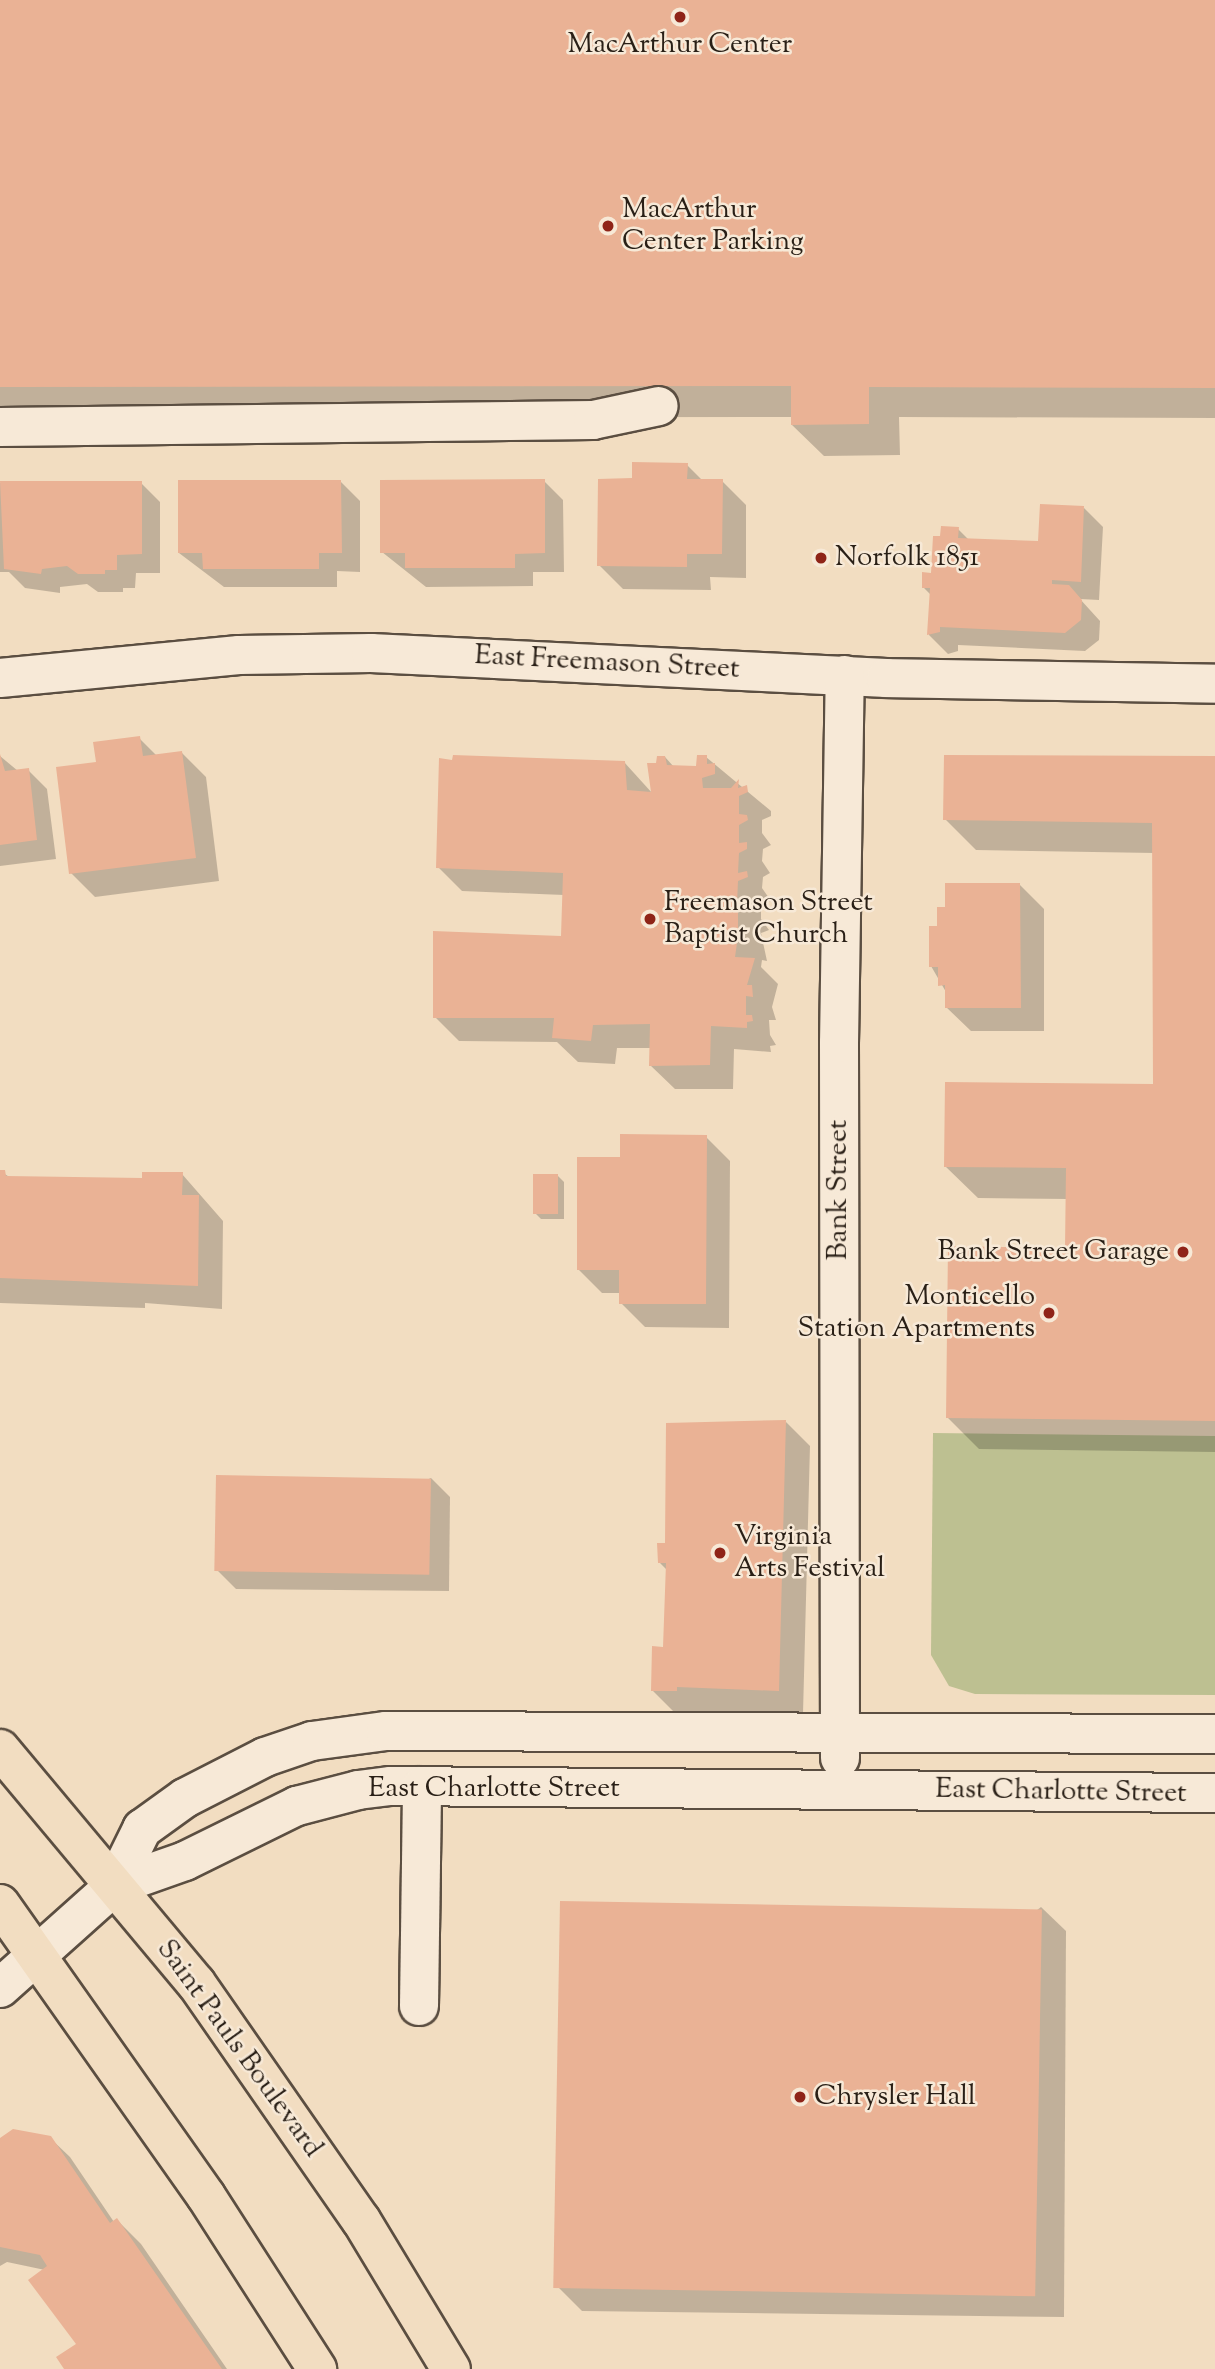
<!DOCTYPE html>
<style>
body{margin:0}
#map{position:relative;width:1215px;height:2369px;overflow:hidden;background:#f2ddc1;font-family:"Sorts Mill Goudy",serif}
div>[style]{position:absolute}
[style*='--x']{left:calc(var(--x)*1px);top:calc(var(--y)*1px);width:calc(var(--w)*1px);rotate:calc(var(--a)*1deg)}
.green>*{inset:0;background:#bdc091}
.shadow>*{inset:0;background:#0003}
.building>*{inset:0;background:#eab295;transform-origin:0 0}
.roads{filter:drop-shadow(2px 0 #5b4e41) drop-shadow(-2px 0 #5b4e41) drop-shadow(0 2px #5b4e41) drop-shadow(0 -2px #5b4e41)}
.minor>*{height:38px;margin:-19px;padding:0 19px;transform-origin:19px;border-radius:19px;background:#f7e9d7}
.major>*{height:38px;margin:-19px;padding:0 19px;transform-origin:19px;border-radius:19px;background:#f2ddc1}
.dots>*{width:19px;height:19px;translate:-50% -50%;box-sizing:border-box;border:4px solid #f7e9d7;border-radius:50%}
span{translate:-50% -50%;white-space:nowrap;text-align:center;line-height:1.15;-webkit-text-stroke:5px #f7e9d7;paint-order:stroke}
.poi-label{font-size:28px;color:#291f16}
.left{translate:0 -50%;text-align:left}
.right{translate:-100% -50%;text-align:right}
.street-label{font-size:28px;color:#291f16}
</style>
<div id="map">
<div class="green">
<i style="clip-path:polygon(933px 1433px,1215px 1436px,1215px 1695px,975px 1694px,949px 1686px,931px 1655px)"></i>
</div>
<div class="shadow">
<i style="clip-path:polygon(0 0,1215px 0,1215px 418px,899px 417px,900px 455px,824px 456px,792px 425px,792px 417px,0 418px)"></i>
<i style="clip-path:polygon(687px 465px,703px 481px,722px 481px,746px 505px,746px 578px,710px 577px,711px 590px,623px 589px,599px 565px)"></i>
<i style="clip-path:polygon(544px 481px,563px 500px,564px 572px,533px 572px,533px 586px,426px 587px,382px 552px)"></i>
<i style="clip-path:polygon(341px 482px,360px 501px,360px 572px,337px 571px,337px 587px,224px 587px,179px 553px)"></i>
<i style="clip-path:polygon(0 483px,141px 483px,160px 502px,160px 573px,136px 573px,135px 588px,123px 588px,123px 592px,98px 592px,87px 584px,60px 587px,60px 593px,25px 588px,9px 572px,0 572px)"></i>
<i style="clip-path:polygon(1084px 508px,1103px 527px,1099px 600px,1080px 599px,1100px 621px,1099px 640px,1085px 651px,958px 645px,958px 651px,948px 654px,929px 635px,931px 595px,924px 588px,933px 575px,942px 538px,958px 529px,969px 540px,1040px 543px)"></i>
<i style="clip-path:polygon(139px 738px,157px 756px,182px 753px,206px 777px,219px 881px,95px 897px,71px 873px,98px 763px)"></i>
<i style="clip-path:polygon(0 756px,18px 771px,28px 770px,47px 789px,56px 859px,0 866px)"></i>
<i style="clip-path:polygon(665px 757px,674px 767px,697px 767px,706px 757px,771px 811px,771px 816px,762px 820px,762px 833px,771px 845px,763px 849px,762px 861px,770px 873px,763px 877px,762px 888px,771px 901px,761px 905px,761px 919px,769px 930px,761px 933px,767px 961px,762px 960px,761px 967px,778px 984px,772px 1007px,776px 1020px,769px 1020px,770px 1035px,776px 1045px,770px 1046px,771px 1052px,734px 1049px,733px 1089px,675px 1089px,650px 1065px,651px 1048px,617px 1048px,615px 1064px,578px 1062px,557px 1042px,459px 1041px,435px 1017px,433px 936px,562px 938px,564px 895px,462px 891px,438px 867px,441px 760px,624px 762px,653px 794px,658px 764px)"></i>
<i style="clip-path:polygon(1215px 758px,1215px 1452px,979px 1449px,948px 1418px,1067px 1249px,1068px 1199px,978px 1198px,946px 1167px,1155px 1086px,1154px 853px,976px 850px,945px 819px)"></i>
<i style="clip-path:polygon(1020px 885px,1044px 909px,1044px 1031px,971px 1031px,946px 1007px,946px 992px,931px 966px,939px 927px)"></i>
<i style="clip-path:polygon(706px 1137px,730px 1161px,729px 1328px,645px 1327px,621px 1303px,621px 1293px,602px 1293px,578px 1269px,621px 1159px)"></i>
<i style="clip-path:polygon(0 1171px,11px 1178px,144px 1180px,182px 1174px,223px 1221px,222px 1309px,145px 1303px,145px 1308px,0 1303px)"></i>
<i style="clip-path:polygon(558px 1176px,564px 1182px,564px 1219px,541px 1219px,535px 1213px)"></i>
<i style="clip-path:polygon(786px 1422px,810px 1446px,803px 1714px,700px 1711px,700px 1715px,677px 1715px,653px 1691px,665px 1649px,667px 1570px,660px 1563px,666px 1545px)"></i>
<i style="clip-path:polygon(431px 1478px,450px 1497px,449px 1591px,236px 1589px,217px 1570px)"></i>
<i style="clip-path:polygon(1041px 1907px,1066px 1931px,1064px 2317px,582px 2311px,558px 2287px)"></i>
<i style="clip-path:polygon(50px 2138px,70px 2157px,114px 2222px,117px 2220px,141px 2244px,227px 2369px,66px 2369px,79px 2344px,45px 2270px,7px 2262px,0 2266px,0 2140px)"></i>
</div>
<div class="building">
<i style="clip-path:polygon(0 0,1215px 0,1215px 388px,869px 387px,869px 424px,791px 425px,791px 386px,0 387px)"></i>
<i style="clip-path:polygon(632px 462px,688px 463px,687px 479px,723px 479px,722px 554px,687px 554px,687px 567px,597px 566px,598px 479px,632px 478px)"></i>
<i style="clip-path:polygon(545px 479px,545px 553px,515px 554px,515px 568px,405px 568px,405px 553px,380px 553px,380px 480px)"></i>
<i style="clip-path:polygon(178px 480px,341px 480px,342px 553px,319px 553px,319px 569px,203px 569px,202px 553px,178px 553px)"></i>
<i style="clip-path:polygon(0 481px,142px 481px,142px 554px,117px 555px,117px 570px,105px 570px,105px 574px,78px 574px,67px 566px,42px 569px,41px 574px,4px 569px)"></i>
<i style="clip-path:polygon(1040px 504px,1084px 506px,1081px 582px,1052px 580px,1052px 584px,1069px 585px,1082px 600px,1081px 620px,1065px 633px,940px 627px,940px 632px,927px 635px,930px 588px,922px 588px,922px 572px,931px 573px,933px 536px,940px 536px,941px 526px,959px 527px,958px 538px,1038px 541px)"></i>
<i style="clip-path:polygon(140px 736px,143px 756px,182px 751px,196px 858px,69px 874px,56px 767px,96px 762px,93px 742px)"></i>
<i style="clip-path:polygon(0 754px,5px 771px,29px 768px,37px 840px,0 845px)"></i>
<i style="clip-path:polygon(453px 755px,625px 761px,627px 790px,651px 792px,647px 763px,656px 763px,657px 756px,665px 756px,667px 765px,696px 766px,697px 755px,707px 755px,707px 764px,715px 763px,715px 774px,702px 778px,703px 788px,731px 788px,739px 779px,738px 788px,747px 785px,748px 792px,739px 796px,739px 814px,747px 815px,748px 820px,739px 825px,739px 843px,747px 842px,747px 849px,739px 853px,738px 873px,747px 871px,748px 877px,738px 881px,737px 904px,744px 901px,746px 905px,738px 909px,738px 930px,743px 930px,743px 938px,738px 936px,735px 957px,755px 958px,747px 985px,752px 985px,753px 997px,746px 996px,746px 1015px,752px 1015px,753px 1021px,747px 1022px,747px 1028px,711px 1026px,710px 1065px,649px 1066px,650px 1024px,593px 1025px,591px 1041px,552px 1038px,554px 1018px,433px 1018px,433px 931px,561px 936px,563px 873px,436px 868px,439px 758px,452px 760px)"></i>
<i style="clip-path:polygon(944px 755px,1215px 756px,1215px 1421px,946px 1418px,948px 1246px,1065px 1248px,1066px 1168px,944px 1167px,945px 1082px,1153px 1084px,1152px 823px,943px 820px)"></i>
<i style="clip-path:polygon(945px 883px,1020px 883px,1021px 1008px,945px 1008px,945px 985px,938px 986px,938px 967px,929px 967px,929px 926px,937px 926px,937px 907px,945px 907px)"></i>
<i style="clip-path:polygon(620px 1134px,707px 1135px,706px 1304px,619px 1304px,619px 1270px,577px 1270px,577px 1157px,620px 1157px)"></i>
<i style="clip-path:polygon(0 1170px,5px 1170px,6px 1176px,142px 1178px,142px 1172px,183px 1172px,182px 1195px,199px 1195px,198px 1286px,0 1278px)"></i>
<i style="left:533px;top:1174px;width:25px;height:40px"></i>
<i style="clip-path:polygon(786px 1420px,779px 1691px,677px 1687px,677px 1691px,651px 1691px,652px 1646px,663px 1647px,666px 1563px,658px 1563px,657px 1543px,665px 1543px,666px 1423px)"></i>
<i style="left:216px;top:1475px;width:215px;height:96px;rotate:1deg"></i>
<i style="left:560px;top:1901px;width:482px;height:387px;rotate:1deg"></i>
<i style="clip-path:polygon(13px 2129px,51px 2136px,110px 2223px,117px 2218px,222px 2369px,64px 2369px,56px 2357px,76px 2344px,28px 2280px,47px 2266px,40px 2255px,0 2247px,0 2138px)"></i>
</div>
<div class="roads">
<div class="minor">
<i style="--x:0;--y:427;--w:593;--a:-0.68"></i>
<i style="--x:593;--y:420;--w:67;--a:-12"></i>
<i style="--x:0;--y:678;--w:240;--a:-5.5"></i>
<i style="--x:239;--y:655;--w:132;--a:-0.9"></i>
<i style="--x:371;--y:653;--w:516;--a:2.78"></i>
<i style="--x:886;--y:678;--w:329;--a:1"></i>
<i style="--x:840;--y:1758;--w:715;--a:-90.08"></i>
<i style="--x:839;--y:1043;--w:368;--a:-89.1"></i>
<i style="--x:114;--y:1886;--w:64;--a:-63.8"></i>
<i style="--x:142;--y:1829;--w:53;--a:-35.8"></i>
<i style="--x:185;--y:1798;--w:90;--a:-27.1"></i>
<i style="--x:265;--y:1757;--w:50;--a:-18.8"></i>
<i style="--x:312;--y:1741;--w:75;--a:-7.7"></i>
<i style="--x:386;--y:1731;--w:829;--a:0.21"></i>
<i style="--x:0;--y:1988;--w:153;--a:-41.8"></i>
<i style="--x:114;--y:1886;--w:75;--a:-19.4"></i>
<i style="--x:185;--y:1861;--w:125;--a:-26.2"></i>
<i style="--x:297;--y:1806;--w:63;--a:-14.7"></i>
<i style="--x:358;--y:1790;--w:33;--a:-7"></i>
<i style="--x:391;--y:1786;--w:824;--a:0.49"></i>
<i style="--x:419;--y:2006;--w:220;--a:-89.2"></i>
</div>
<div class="major">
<i style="--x:0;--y:1749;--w:305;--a:50.1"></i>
<i style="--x:196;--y:1983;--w:289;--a:55.2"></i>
<i style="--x:361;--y:2220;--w:174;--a:58.9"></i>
<i style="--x:0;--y:1904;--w:357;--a:54.8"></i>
<i style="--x:206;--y:2196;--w:206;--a:57.3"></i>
</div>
</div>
<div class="dots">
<i style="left:680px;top:17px;background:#8f2418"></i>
<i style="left:608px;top:226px;background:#8f2418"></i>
<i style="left:821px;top:558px;background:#8f2418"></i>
<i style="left:650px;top:919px;background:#8f2418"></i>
<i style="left:1183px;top:1252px;background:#8f2418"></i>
<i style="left:1049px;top:1313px;background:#8f2418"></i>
<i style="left:720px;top:1553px;background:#8f2418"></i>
<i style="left:800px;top:2097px;background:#8f2418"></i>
</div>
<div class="poi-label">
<span style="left:680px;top:45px">MacArthur Center</span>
<span class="left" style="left:622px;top:226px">MacArthur<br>Center Parking</span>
<span class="left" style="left:835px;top:558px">Norfolk 1851</span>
<span class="left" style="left:664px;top:919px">Freemason Street<br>Baptist Church</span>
<span class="right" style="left:1169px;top:1252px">Bank Street Garage</span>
<span class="right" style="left:1035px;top:1313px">Monticello<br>Station Apartments</span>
<span class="left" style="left:734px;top:1553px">Virginia<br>Arts Festival</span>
<span class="left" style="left:814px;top:2097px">Chrysler Hall</span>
</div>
<div class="street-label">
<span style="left:607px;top:663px;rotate:3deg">East Freemason Street</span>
<span style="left:839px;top:1190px;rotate:-90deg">Bank Street</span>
<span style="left:494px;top:1789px">East Charlotte Street</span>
<span style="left:1061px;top:1792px;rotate:1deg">East Charlotte Street</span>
<span style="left:239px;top:2049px;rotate:54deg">Saint Pauls Boulevard</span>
</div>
</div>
